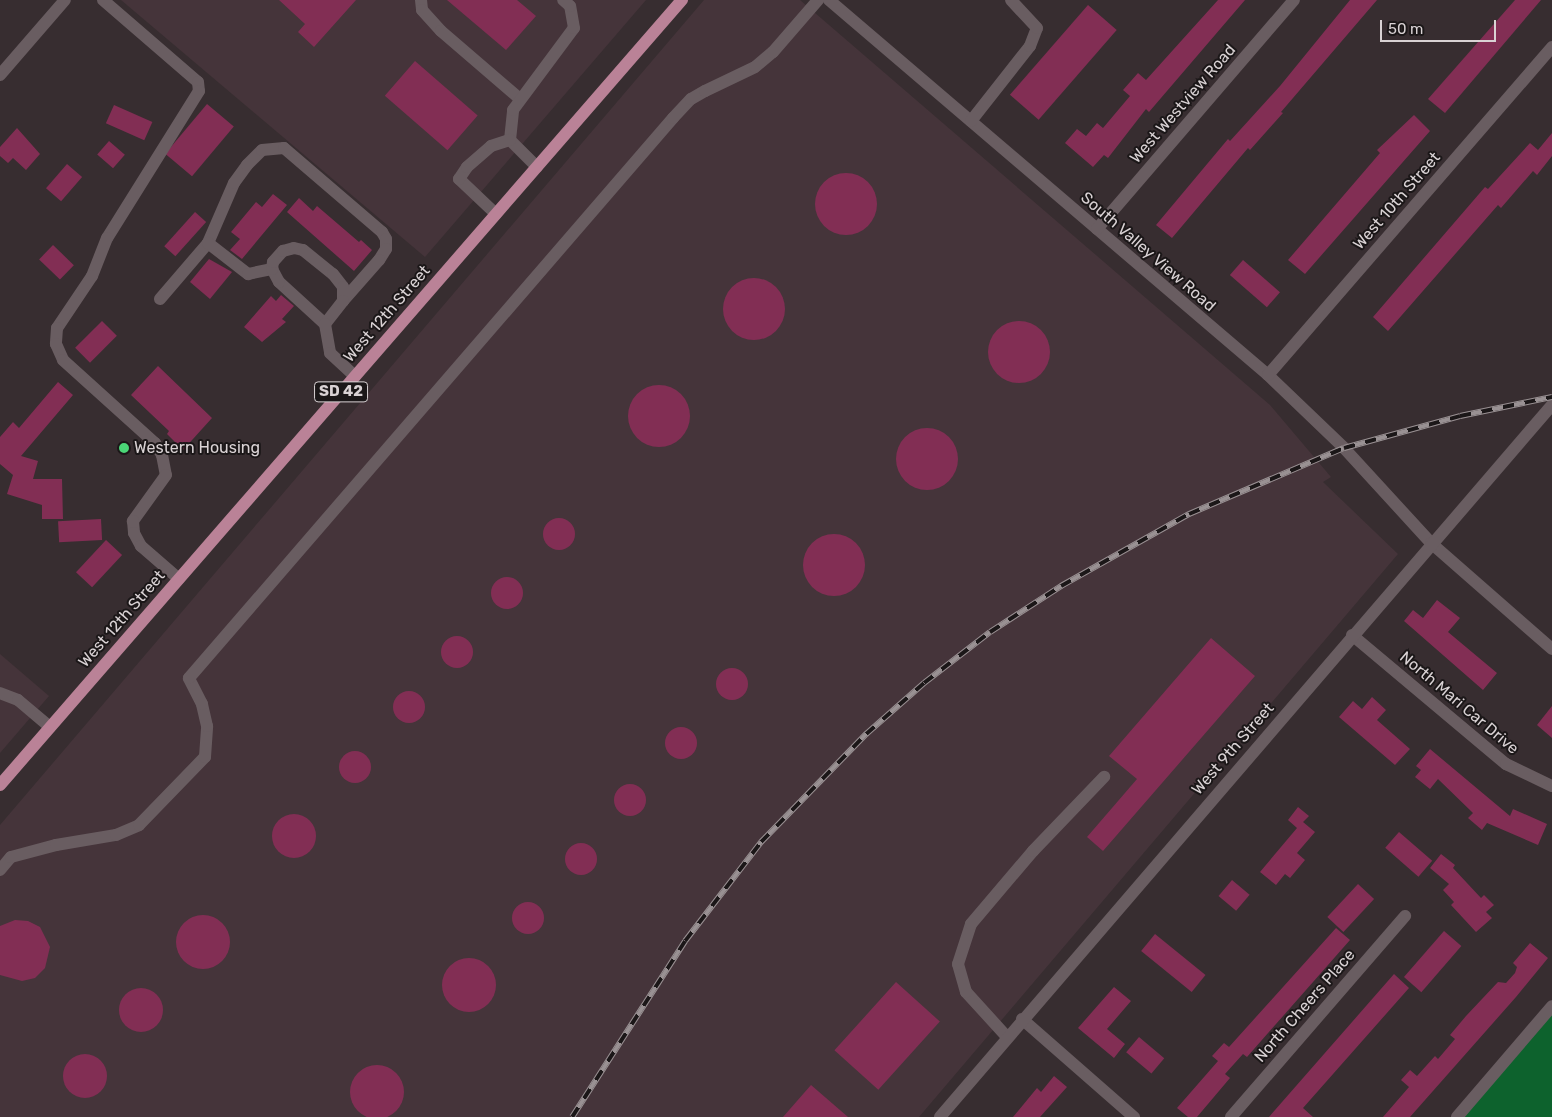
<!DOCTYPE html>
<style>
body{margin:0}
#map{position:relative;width:1552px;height:1117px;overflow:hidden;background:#372d30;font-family:Rubik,sans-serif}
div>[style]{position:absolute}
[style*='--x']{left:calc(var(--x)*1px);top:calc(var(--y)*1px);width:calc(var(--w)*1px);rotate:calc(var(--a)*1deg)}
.built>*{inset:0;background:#45343a}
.green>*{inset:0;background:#0d622d}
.building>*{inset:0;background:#822e54;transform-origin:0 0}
.round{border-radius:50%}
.minor>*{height:12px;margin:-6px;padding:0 6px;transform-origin:6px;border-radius:6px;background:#695d61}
.major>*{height:12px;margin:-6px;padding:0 6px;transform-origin:6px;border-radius:6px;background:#ba8297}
.rail>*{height:5.5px;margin-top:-2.75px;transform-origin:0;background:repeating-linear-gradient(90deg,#1b1718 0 11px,#999193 0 22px);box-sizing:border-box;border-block:1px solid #999193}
.dots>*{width:14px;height:14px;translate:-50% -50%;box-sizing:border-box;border:2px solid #1b1718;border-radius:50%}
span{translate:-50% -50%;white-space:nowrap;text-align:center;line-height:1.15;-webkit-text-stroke:4px #1b1718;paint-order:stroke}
.shield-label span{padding:1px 4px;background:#1b1718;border:1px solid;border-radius:4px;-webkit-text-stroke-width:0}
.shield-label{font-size:15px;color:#d9d2d4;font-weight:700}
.street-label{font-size:16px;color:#d9d2d4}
.poi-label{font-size:16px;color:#d9d2d4}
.left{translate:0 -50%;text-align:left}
.scale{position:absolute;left:1380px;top:20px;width:116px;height:22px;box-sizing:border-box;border:2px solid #d9d2d4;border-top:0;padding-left:6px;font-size:15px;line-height:18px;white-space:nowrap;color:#d9d2d4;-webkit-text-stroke:4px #1b1718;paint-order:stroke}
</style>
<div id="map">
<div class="built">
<i style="clip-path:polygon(121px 0,646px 0,425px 257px)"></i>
<i style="clip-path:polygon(704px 0,800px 0,1270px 405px,1331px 477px,1323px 482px,1398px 554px,919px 1117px,0 1117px,0 825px)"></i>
<i style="clip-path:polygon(0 654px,49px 696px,0 753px)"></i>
</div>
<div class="green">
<i style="clip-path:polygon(1552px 1007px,1552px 1117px,1458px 1117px)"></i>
</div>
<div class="building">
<i style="clip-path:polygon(279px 0,356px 0,314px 47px,298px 32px,305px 24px)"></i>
<i style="clip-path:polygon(447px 0,517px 0,536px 16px,506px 50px)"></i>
<i style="clip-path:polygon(1218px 0,1245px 0,1149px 112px,1146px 109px,1108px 158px,1104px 155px,1093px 167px,1065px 143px,1077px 129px,1086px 136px,1097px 123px,1103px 128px,1130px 96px,1123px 90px,1138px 73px,1146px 80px)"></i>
<i style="clip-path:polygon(1350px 0,1377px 0,1281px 112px,1283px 113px,1250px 150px,1248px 148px,1172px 238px,1156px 225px,1228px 139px,1230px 141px,1280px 86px)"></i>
<i style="clip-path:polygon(1515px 0,1541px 0,1445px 113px,1428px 99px)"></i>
<i style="left:1088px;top:5px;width:38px;height:119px;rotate:41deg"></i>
<i style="left:415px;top:61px;width:83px;height:46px;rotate:41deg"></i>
<i style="left:207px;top:104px;width:35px;height:65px;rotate:40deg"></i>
<i style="left:114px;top:105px;width:42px;height:20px;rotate:24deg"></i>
<i style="clip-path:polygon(1414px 115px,1430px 131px,1305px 274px,1288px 260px,1380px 153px,1377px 150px)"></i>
<i style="clip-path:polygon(17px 128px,40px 154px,26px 170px,13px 158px,8px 163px,0 156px,0 147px)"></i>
<i style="clip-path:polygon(1552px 133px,1552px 156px,1537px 175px,1533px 171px,1501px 208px,1498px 205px,1388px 331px,1373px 317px,1485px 187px,1488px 189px,1530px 143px,1538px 150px)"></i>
<i style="left:109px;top:141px;width:21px;height:18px;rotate:41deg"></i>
<i style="left:67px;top:164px;width:20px;height:32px;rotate:41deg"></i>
<i class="round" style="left:815px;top:173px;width:62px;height:62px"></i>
<i style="clip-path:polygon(273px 194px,287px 205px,242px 259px,230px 250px,240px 239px,231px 232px,256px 202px,262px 207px)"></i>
<i style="clip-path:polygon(299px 198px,313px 211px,317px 206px,359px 242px,361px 240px,372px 250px,354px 271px,287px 212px)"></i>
<i style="left:195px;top:212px;width:15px;height:46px;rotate:42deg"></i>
<i style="left:53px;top:245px;width:29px;height:20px;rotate:44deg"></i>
<i style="clip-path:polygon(209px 259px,232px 272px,210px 299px,190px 282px)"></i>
<i style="left:1243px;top:260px;width:49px;height:20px;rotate:41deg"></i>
<i class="round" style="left:723px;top:278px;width:62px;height:62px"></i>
<i style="clip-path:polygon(281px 295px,294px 306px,282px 319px,286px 322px,262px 342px,244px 327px,271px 296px,276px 301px)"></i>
<i style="left:102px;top:321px;width:21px;height:38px;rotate:45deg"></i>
<i class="round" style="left:988px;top:321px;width:62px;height:62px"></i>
<i style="clip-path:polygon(158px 366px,212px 418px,183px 450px,167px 434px,169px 431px,131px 395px)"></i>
<i style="clip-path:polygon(58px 382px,73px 395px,21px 456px,38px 461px,33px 479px,62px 479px,63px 519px,42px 519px,42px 505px,7px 494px,13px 475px,0 464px,0 437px,13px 422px,19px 428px)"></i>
<i class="round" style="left:628px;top:385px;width:62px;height:62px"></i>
<i class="round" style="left:896px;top:428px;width:62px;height:62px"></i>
<i class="round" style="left:543px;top:518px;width:32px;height:32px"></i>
<i style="left:101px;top:519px;width:21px;height:43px;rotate:87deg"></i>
<i class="round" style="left:803px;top:534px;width:62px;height:62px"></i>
<i style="left:106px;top:540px;width:22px;height:44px;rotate:43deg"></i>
<i class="round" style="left:491px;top:577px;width:32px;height:32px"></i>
<i style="clip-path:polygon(1437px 600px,1460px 618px,1448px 632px,1497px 673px,1483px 690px,1404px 621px,1413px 610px,1423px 618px)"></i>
<i class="round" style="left:441px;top:636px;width:32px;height:32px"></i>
<i style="clip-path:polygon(1211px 638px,1255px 676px,1103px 851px,1087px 837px,1137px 779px,1109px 756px)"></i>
<i class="round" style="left:716px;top:668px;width:32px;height:32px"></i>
<i class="round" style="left:393px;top:691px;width:32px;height:32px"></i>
<i style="clip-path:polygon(1372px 697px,1386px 710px,1377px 720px,1410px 749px,1395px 765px,1339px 717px,1353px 701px,1362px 709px)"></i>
<i style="clip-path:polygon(1552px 706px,1552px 738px,1537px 725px)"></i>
<i class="round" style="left:665px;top:727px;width:32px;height:32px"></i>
<i style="clip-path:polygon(1430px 749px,1510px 816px,1513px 809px,1547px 824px,1538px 845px,1487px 823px,1482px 830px,1468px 818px,1473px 813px,1438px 779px,1430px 789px,1415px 777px,1421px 770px,1416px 766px)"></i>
<i class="round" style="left:339px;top:751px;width:32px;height:32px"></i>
<i class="round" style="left:614px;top:784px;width:32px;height:32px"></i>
<i style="clip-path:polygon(1298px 807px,1309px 816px,1303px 822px,1315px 832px,1297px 853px,1305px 860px,1290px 878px,1285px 874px,1276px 885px,1260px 872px,1297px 828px,1288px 820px)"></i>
<i class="round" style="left:272px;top:814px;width:44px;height:44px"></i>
<i style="left:1399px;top:832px;width:44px;height:21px;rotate:41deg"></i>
<i class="round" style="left:565px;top:843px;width:32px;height:32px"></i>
<i style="clip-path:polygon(1441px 854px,1455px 865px,1453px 868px,1481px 898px,1484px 895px,1494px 905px,1486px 912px,1492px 918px,1476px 932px,1451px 905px,1454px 902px,1443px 890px,1449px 884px,1430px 868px)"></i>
<i style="left:1232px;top:880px;width:23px;height:21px;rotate:40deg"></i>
<i style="left:1358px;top:884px;width:22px;height:45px;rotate:43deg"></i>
<i class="round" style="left:512px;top:902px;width:32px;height:32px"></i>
<i class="round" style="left:176px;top:915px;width:54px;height:54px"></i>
<i style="clip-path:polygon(15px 920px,28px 921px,40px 927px,50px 947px,45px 968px,35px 978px,22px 981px,0 975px,0 926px)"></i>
<i style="clip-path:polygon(1336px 928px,1350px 940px,1247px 1057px,1243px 1054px,1225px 1074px,1230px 1078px,1197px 1117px,1188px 1117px,1177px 1108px,1218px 1061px,1212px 1056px,1224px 1043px,1229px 1047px)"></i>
<i style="left:1444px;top:931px;width:23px;height:61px;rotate:41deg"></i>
<i style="left:1155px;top:934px;width:65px;height:22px;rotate:39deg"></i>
<i style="clip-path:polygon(1530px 943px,1548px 958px,1516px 997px,1410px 1117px,1383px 1117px,1409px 1087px,1401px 1080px,1410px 1070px,1417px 1076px,1435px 1056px,1438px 1059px,1455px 1039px,1450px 1035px,1466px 1016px,1498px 982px,1506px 983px,1515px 973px,1517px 967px,1513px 963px)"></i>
<i class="round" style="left:442px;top:958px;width:54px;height:54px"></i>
<i style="clip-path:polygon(1394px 974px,1409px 988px,1303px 1108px,1313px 1117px,1269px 1117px)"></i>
<i style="left:896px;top:982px;width:59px;height:92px;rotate:42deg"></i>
<i style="clip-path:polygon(1114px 987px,1131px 1001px,1107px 1029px,1125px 1044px,1114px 1058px,1078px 1028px)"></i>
<i class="round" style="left:119px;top:988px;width:44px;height:44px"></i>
<i style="left:1139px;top:1037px;width:33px;height:20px;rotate:40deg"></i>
<i class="round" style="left:63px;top:1054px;width:44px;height:44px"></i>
<i class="round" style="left:350px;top:1065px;width:54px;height:54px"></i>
<i style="clip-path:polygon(1054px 1076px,1067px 1087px,1040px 1117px,1013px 1117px,1037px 1088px,1041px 1092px)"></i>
<i style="clip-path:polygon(811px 1085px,848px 1117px,783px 1117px)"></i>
</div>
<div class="minor">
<i style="--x:103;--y:0;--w:125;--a:40.8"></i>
<i style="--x:198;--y:82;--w:9;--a:84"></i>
<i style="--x:199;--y:91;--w:173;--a:122"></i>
<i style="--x:107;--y:238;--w:41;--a:111.5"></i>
<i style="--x:92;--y:276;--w:63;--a:123.9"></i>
<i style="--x:57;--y:328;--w:16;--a:94"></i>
<i style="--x:56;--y:344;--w:17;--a:66"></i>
<i style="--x:63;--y:360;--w:124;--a:42.1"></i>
<i style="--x:155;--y:443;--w:14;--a:60"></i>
<i style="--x:162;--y:455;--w:20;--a:79"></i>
<i style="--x:166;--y:475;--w:57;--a:125.7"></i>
<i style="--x:133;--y:521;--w:12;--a:85"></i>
<i style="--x:134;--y:533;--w:15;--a:62"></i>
<i style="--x:141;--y:546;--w:50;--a:41"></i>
<i style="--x:421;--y:0;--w:10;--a:84"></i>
<i style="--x:422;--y:10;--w:28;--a:48"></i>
<i style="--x:441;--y:31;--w:104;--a:40.7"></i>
<i style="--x:829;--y:0;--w:577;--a:40.5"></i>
<i style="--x:1268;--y:375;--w:105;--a:43.8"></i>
<i style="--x:1344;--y:448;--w:129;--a:47.5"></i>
<i style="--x:1431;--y:543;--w:161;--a:41.2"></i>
<i style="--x:0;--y:75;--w:99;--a:-49.1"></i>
<i style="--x:971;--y:121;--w:95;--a:-51.8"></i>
<i style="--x:1030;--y:46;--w:19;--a:-69"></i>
<i style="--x:1037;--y:28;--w:38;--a:-133"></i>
<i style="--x:537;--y:167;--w:38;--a:-135"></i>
<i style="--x:510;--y:140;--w:30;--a:-84"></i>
<i style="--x:513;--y:110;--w:102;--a:-53.4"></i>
<i style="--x:574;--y:28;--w:22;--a:-100"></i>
<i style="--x:570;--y:6;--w:9;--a:-139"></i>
<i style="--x:496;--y:214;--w:51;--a:-136.6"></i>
<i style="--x:459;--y:179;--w:14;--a:-56"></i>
<i style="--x:467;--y:167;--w:32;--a:-41"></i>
<i style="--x:491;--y:146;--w:20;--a:-18"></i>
<i style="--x:1097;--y:229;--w:302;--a:-49.3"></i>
<i style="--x:208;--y:243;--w:65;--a:-66.6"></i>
<i style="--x:234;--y:183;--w:22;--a:-54"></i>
<i style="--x:247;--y:165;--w:21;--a:-45"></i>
<i style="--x:262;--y:150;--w:22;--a:-5"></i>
<i style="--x:284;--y:148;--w:129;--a:40.6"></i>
<i style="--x:382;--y:232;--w:8;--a:60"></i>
<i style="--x:386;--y:239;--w:10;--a:90"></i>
<i style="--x:386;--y:249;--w:13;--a:122"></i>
<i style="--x:379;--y:260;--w:55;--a:131.3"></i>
<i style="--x:160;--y:299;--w:74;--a:-49.4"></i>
<i style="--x:208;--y:243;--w:51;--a:37.8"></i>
<i style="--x:248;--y:274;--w:25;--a:-12"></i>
<i style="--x:325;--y:324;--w:62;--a:-137.6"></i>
<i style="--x:279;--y:282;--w:15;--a:-118"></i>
<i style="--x:272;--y:269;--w:7;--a:-82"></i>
<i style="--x:273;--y:262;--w:15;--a:-48"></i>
<i style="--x:283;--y:251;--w:11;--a:-15"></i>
<i style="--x:294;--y:248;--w:9;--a:13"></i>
<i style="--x:303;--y:250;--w:38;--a:39"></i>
<i style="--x:333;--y:274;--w:16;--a:52"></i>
<i style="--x:343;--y:287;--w:14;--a:90"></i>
<i style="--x:343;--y:301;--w:29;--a:128"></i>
<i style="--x:325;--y:324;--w:29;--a:80"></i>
<i style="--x:330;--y:353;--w:34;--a:43"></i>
<i style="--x:1268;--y:375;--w:434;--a:-49.1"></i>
<i style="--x:1352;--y:635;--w:201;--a:40"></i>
<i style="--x:1506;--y:764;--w:51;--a:25.6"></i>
<i style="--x:0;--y:693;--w:19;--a:21"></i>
<i style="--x:18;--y:700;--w:42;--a:40.2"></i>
<i style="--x:0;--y:870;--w:17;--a:-50"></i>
<i style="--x:11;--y:857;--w:47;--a:-14.9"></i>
<i style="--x:56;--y:845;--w:61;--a:-9.5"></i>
<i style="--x:116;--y:835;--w:25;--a:-23"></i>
<i style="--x:139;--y:825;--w:95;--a:-45.9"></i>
<i style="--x:205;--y:757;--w:31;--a:-86"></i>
<i style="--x:207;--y:726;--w:23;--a:-103"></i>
<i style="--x:202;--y:704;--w:29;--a:-117"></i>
<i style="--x:189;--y:678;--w:740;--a:-49.16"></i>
<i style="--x:673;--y:118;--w:26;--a:-47"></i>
<i style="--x:691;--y:99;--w:16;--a:-30"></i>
<i style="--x:705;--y:91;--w:55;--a:-25.6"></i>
<i style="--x:755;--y:67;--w:23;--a:-40"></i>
<i style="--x:773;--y:52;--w:69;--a:-49.1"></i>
<i style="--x:1022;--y:1019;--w:149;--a:41.2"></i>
<i style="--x:1007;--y:1037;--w:61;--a:-132.3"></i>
<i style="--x:966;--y:992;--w:29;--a:-106"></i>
<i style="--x:958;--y:964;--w:42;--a:-72"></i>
<i style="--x:971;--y:924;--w:96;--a:-49.7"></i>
<i style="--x:1033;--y:851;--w:103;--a:-46.2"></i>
<i style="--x:940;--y:1117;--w:939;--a:-49.32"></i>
<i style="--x:1231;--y:1117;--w:266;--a:-49.1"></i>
<i style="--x:1457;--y:1117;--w:146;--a:-49.4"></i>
</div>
<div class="major">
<i style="--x:0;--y:785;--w:1040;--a:-49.02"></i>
</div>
<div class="rail">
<i style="--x:572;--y:1117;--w:209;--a:-57.3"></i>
<i style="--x:685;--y:941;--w:125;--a:-52.5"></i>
<i style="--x:761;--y:842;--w:151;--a:-45.8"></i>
<i style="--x:866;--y:734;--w:77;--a:-41.3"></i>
<i style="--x:924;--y:683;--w:83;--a:-37.7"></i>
<i style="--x:990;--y:632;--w:85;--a:-32.9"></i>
<i style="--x:1061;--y:586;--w:147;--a:-29.4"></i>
<i style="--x:1189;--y:514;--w:168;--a:-23.1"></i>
<i style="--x:1344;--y:448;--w:120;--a:-15.4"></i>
<i style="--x:1460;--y:416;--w:94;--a:-11.7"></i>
</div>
<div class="dots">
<i style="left:124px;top:448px;background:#4bd677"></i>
</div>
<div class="shield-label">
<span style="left:341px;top:392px">SD 42</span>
</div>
<div class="street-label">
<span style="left:1183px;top:104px;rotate:-49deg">West Westview Road</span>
<span style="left:1397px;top:201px;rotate:-49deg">West 10th Street</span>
<span style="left:1148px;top:252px;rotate:41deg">South Valley View Road</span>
<span style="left:387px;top:314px;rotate:-49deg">West 12th Street</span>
<span style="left:122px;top:619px;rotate:-49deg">West 12th Street</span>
<span style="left:1459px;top:703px;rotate:40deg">North Mari Car Drive</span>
<span style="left:1233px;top:749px;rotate:-49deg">West 9th Street</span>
<span style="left:1305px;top:1006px;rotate:-49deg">North Cheers Place</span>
</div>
<div class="poi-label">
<span class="left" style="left:134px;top:448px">Western Housing</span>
</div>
<div class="scale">50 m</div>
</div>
